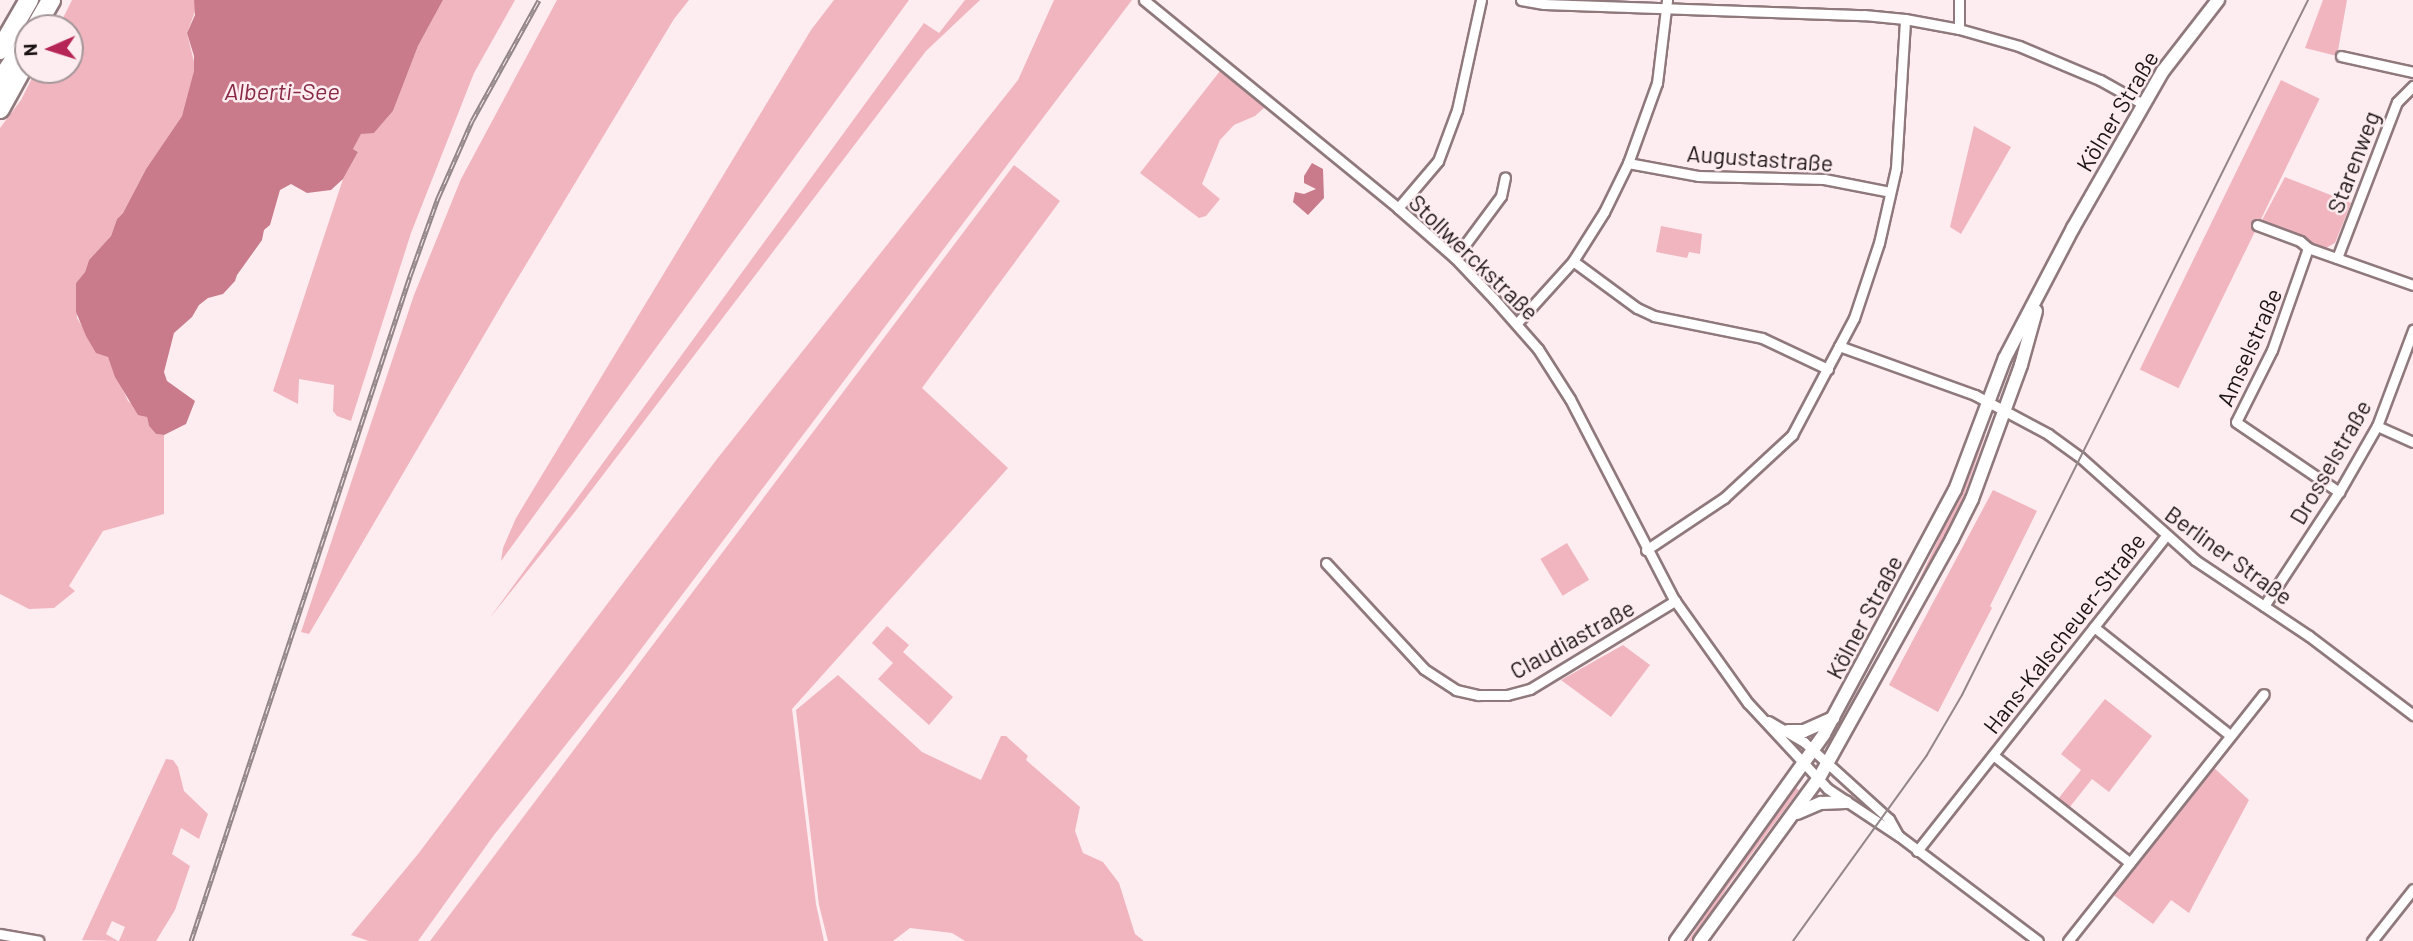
<!DOCTYPE html>
<meta charset="utf-8">
<style>
body{margin:0}
#map{position:relative;width:2413px;height:941px;overflow:hidden;background:#fdedf0;font-family:Barlow,sans-serif}
div>[style]{position:absolute}
[style*='--x']{left:calc(var(--x)*1px);top:calc(var(--y)*1px);width:calc(var(--w)*1px);rotate:calc(var(--a)*1deg)}
.green>*{inset:0;background:#f1b5c0;transform-origin:0 0}
.water>*{inset:0;background:#c97b8c}
.roads{filter:drop-shadow(2px 0 #8f797c) drop-shadow(-2px 0 #8f797c) drop-shadow(0 2px #8f797c) drop-shadow(0 -2px #8f797c)}
.street>*{height:9px;margin:-4.5px;padding:0 4.5px;transform-origin:4.5px;border-radius:4.5px;background:#fff}
.secondary>*{height:12px;margin:-6px;padding:0 6px;transform-origin:6px;border-radius:6px;background:#fff}
.highway>*{height:18px;margin:-9px;padding:0 9px;transform-origin:9px;border-radius:9px;background:#fff}
.tram>*{height:2px;margin:-1px;padding:0 1px;transform-origin:1px;border-radius:1px;background:#928688}
.rail>*{height:5px;margin-top:-2.5px;transform-origin:0;background:repeating-linear-gradient(90deg,#fdedf0 0 8px,#928688 0 16px);box-sizing:border-box;border-block:2px solid #928688}
span{translate:-50% -50%;white-space:nowrap;text-align:center;line-height:1.15;-webkit-text-stroke:5px #fdedf0;paint-order:stroke}
.street-label{font-size:23px;color:#1c1315}
.water-label{font-size:24px;color:#882a46;font-style:italic}
.north{position:absolute;left:14px;top:14px;width:70px;height:70px;box-sizing:border-box;background:#fdedf0;border:2px solid #a39698;border-radius:50%;rotate:267deg;font-size:19px;font-weight:700;line-height:28px;text-align:center;color:#1c1315}
.north::after{content:'';display:block;margin:auto;width:24px;height:32px;background:#b52657;clip-path:polygon(50% 0,100% 100%,50% 72%,0 100%)}
</style>
<div id="map">
<div class="green">
<i style="clip-path:polygon(72px 0,194px 0,196px 9px,187px 33px,195px 66px,190px 95px,182px 116px,146px 169px,123px 213px,117px 219px,111px 236px,89px 260px,85px 272px,76px 283px,77px 318px,94px 346px,108px 357px,128px 401px,147px 417px,149px 426px,156px 434px,164px 435px,164px 514px,103px 531px,69px 586px,75px 591px,54px 608px,29px 609px,0 594px,0 128px,21px 100px,36px 70px,70px 70px,70px 28px,58px 28px)"></i>
<i style="clip-path:polygon(443px 0,515px 0,474px 73px,411px 233px,351px 421px,337px 416px,333px 411px,334px 385px,299px 379px,298px 404px,273px 391px,343px 179px,358px 152px,353px 149px,361px 133px,374px 133px,393px 111px,418px 46px)"></i>
<i style="clip-path:polygon(557px 0,689px 0,674px 19px,504px 301px,309px 634px,301px 632px,414px 295px,461px 179px)"></i>
<i style="clip-path:polygon(834px 0,909px 0,501px 561px,503px 548px,516px 518px,811px 30px)"></i>
<i style="clip-path:polygon(965px 0,980px 0,926px 51px,574px 513px,489px 619px,924px 23px,939px 33px)"></i>
<i style="clip-path:polygon(1054px 0,1132px 0,623px 673px,494px 835px,418px 941px,369px 941px,351px 935px,418px 854px,717px 459px,1018px 80px)"></i>
<i style="clip-path:polygon(2323px 0,2347px 0,2337px 56px,2305px 48px)"></i>
<i style="clip-path:polygon(1220px 71px,1265px 107px,1255px 116px,1234px 125px,1220px 140px,1202px 184px,1220px 199px,1206px 216px,1199px 218px,1140px 173px)"></i>
<i style="left:2281px;top:80px;width:43px;height:322px;rotate:26deg"></i>
<i style="clip-path:polygon(1974px 126px,2011px 147px,1961px 234px,1950px 227px)"></i>
<i style="clip-path:polygon(1014px 165px,1060px 201px,922px 388px,1008px 468px,792px 709px,816px 904px,824px 941px,430px 941px)"></i>
<i style="clip-path:polygon(2285px 177px,2351px 203px,2335px 243px,2326px 248px,2263px 225px,2261px 222px)"></i>
<i style="clip-path:polygon(1661px 226px,1702px 234px,1700px 254px,1689px 252px,1687px 258px,1656px 252px)"></i>
<i style="clip-path:polygon(1983px 435px,1985px 436px,1954px 524px,1834px 745px,1831px 743px,1912px 595px,1964px 485px)"></i>
<i style="clip-path:polygon(1993px 490px,2037px 511px,1990px 606px,1992px 608px,1938px 712px,1889px 685px)"></i>
<i style="left:1567px;top:543px;width:43px;height:31px;rotate:59deg"></i>
<i style="clip-path:polygon(887px 626px,909px 645px,903px 652px,953px 697px,929px 725px,878px 679px,893px 663px,872px 643px)"></i>
<i style="clip-path:polygon(1623px 645px,1650px 665px,1611px 717px,1561px 680px)"></i>
<i style="clip-path:polygon(838px 675px,922px 752px,981px 780px,1001px 736px,1006px 736px,1028px 756px,1026px 760px,1080px 807px,1075px 831px,1083px 853px,1103px 862px,1119px 883px,1135px 934px,1144px 941px,965px 941px,952px 933px,910px 928px,893px 941px,828px 941px,819px 905px,796px 710px)"></i>
<i style="clip-path:polygon(2105px 699px,2152px 736px,2109px 792px,2092px 779px,2069px 808px,2058px 799px,2081px 770px,2061px 754px)"></i>
<i style="clip-path:polygon(166px 759px,173px 760px,178px 767px,184px 791px,208px 814px,199px 839px,181px 828px,172px 854px,190px 866px,175px 910px,156px 941px,119px 941px,125px 927px,112px 921px,106px 934px,118px 941px,82px 940px)"></i>
<i style="clip-path:polygon(2212px 766px,2249px 800px,2189px 913px,2171px 900px,2153px 924px,2112px 894px)"></i>
<i style="clip-path:polygon(1796px 788px,1799px 790px,1728px 886px,1703px 926px,1692px 941px,1688px 941px,1733px 873px)"></i>
</div>
<div class="water">
<i style="clip-path:polygon(194px 0,443px 0,418px 46px,393px 111px,374px 133px,361px 134px,353px 149px,358px 152px,343px 179px,331px 190px,307px 193px,291px 184px,280px 190px,270px 225px,264px 230px,262px 240px,237px 275px,235px 281px,223px 294px,208px 298px,199px 305px,192px 317px,174px 333px,164px 372px,167px 381px,195px 401px,186px 424px,164px 435px,156px 434px,149px 426px,147px 417px,138px 415px,115px 377px,108px 357px,96px 353px,86px 336px,76px 312px,76px 283px,85px 272px,89px 260px,111px 236px,117px 219px,123px 213px,146px 169px,182px 116px,194px 71px,194px 56px,187px 33px,195px 15px)"></i>
<i style="clip-path:polygon(1312px 163px,1323px 169px,1324px 198px,1308px 215px,1293px 202px,1295px 192px,1304px 194px,1316px 189px,1304px 183px,1304px 176px)"></i>
</div>
<div class="roads">
<div class="street">
<i style="--x:1144;--y:0;--w:328;--a:39.3"></i>
<i style="--x:1398;--y:208;--w:76;--a:41.3"></i>
<i style="--x:1455;--y:258;--w:57;--a:46.4"></i>
<i style="--x:1494;--y:299;--w:67;--a:48.7"></i>
<i style="--x:1538;--y:349;--w:59;--a:57.4"></i>
<i style="--x:1570;--y:399;--w:224;--a:62.6"></i>
<i style="--x:1673;--y:598;--w:129;--a:54.5"></i>
<i style="--x:1748;--y:703;--w:117;--a:47.1"></i>
<i style="--x:1828;--y:789;--w:85;--a:33.5"></i>
<i style="--x:1899;--y:836;--w:174;--a:37.1"></i>
<i style="--x:1521;--y:0;--w:23;--a:10"></i>
<i style="--x:1544;--y:4;--w:320;--a:2"></i>
<i style="--x:1864;--y:15;--w:41;--a:5.6"></i>
<i style="--x:1905;--y:19;--w:55;--a:10.5"></i>
<i style="--x:1959;--y:29;--w:62;--a:15.8"></i>
<i style="--x:2019;--y:46;--w:88;--a:22.8"></i>
<i style="--x:2100;--y:80;--w:49;--a:29.2"></i>
<i style="--x:1959;--y:29;--w:29;--a:-90"></i>
<i style="--x:2341;--y:56;--w:74;--a:12.5"></i>
<i style="--x:1628;--y:163;--w:71;--a:10.5"></i>
<i style="--x:1698;--y:176;--w:126;--a:1.4"></i>
<i style="--x:1824;--y:179;--w:67;--a:11.1"></i>
<i style="--x:1398;--y:208;--w:62;--a:-49.6"></i>
<i style="--x:1438;--y:161;--w:54;--a:-69.6"></i>
<i style="--x:1457;--y:110;--w:113;--a:-77.7"></i>
<i style="--x:2257;--y:225;--w:46;--a:20.4"></i>
<i style="--x:2300;--y:241;--w:11;--a:41"></i>
<i style="--x:2308;--y:248;--w:111;--a:19.4"></i>
<i style="--x:2308;--y:248;--w:108;--a:109.4"></i>
<i style="--x:2272;--y:350;--w:80;--a:116.6"></i>
<i style="--x:2236;--y:422;--w:125;--a:34.2"></i>
<i style="--x:1455;--y:258;--w:77;--a:-53.4"></i>
<i style="--x:1501;--y:196;--w:19;--a:-78"></i>
<i style="--x:2337;--y:258;--w:167;--a:-69"></i>
<i style="--x:2397;--y:102;--w:23;--a:-45"></i>
<i style="--x:1573;--y:261;--w:79;--a:36.3"></i>
<i style="--x:1637;--y:308;--w:19;--a:25"></i>
<i style="--x:1654;--y:316;--w:110;--a:11.5"></i>
<i style="--x:1762;--y:338;--w:73;--a:25.2"></i>
<i style="--x:1517;--y:323;--w:84;--a:-47.9"></i>
<i style="--x:1573;--y:261;--w:58;--a:-57.7"></i>
<i style="--x:1604;--y:212;--w:55;--a:-63.9"></i>
<i style="--x:1628;--y:163;--w:85;--a:-70.1"></i>
<i style="--x:1657;--y:83;--w:84;--a:-83.1"></i>
<i style="--x:1839;--y:346;--w:145;--a:19.8"></i>
<i style="--x:1975;--y:395;--w:83;--a:28.1"></i>
<i style="--x:2048;--y:434;--w:39;--a:36"></i>
<i style="--x:2080;--y:457;--w:154;--a:41.8"></i>
<i style="--x:2195;--y:560;--w:137;--a:33.7"></i>
<i style="--x:2309;--y:636;--w:131;--a:37.2"></i>
<i style="--x:2377;--y:426;--w:39;--a:24"></i>
<i style="--x:1646;--y:550;--w:94;--a:-33.7"></i>
<i style="--x:1724;--y:498;--w:93;--a:-42.8"></i>
<i style="--x:1792;--y:435;--w:132;--a:-62.1"></i>
<i style="--x:1854;--y:318;--w:79;--a:-71.6"></i>
<i style="--x:1879;--y:243;--w:77;--a:-77.2"></i>
<i style="--x:1896;--y:168;--w:149;--a:-86.5"></i>
<i style="--x:1326;--y:563;--w:144;--a:47.2"></i>
<i style="--x:1424;--y:669;--w:38;--a:33"></i>
<i style="--x:1456;--y:690;--w:23;--a:13"></i>
<i style="--x:1478;--y:695;--w:29;--a:0"></i>
<i style="--x:1507;--y:695;--w:24;--a:-15"></i>
<i style="--x:1530;--y:689;--w:170;--a:-31.3"></i>
<i style="--x:2264;--y:606;--w:136;--a:-56.7"></i>
<i style="--x:2339;--y:492;--w:76;--a:-60.1"></i>
<i style="--x:2377;--y:426;--w:103;--a:-69.4"></i>
<i style="--x:2094;--y:627;--w:174;--a:38.5"></i>
<i style="--x:1768;--y:721;--w:42;--a:30.3"></i>
<i style="--x:1804;--y:742;--w:115;--a:42.2"></i>
<i style="--x:1889;--y:819;--w:18;--a:61"></i>
<i style="--x:1993;--y:755;--w:174;--a:38.2"></i>
<i style="--x:1917;--y:851;--w:402;--a:-51.7"></i>
<i style="--x:0;--y:934;--w:39;--a:10"></i>
<i style="--x:2068;--y:941;--w:315;--a:-51.6"></i>
<i style="--x:2372;--y:941;--w:66;--a:-51.7"></i>
</div>
<div class="secondary">
<i style="--x:1788;--y:731;--w:16;--a:0"></i>
<i style="--x:1804;--y:731;--w:32;--a:-24"></i>
<i style="--x:1797;--y:813;--w:26;--a:-23"></i>
<i style="--x:1821;--y:803;--w:25;--a:-2"></i>
<i style="--x:1676;--y:941;--w:254;--a:-54.4"></i>
<i style="--x:1824;--y:734;--w:277;--a:-61.8"></i>
<i style="--x:1955;--y:490;--w:141;--a:-69.3"></i>
<i style="--x:2005;--y:358;--w:147;--a:-62.4"></i>
<i style="--x:2073;--y:228;--w:181;--a:-60.2"></i>
<i style="--x:2163;--y:71;--w:90;--a:-52.2"></i>
<i style="--x:1700;--y:941;--w:202;--a:-53.9"></i>
<i style="--x:1819;--y:778;--w:274;--a:-60.9"></i>
<i style="--x:1952;--y:539;--w:45;--a:-63.4"></i>
<i style="--x:1972;--y:499;--w:143;--a:-69.9"></i>
<i style="--x:2021;--y:365;--w:56;--a:-74.5"></i>
</div>
<div class="highway">
<i style="--x:35;--y:28;--w:32;--a:-60"></i>
<i style="--x:0;--y:50;--w:58;--a:-59.9"></i>
<i style="--x:0;--y:81;--w:50;--a:-56.3"></i>
<i style="--x:0;--y:109;--w:58;--a:-61.2"></i>
</div>
</div>
<div class="tram">
<i style="--x:1793;--y:941;--w:229;--a:-54.2"></i>
<i style="--x:1927;--y:755;--w:69;--a:-59.7"></i>
<i style="--x:1962;--y:695;--w:776;--a:-63.53"></i>
</div>
<div class="rail">
<i style="--x:191;--y:941;--w:700;--a:-71.77"></i>
<i style="--x:410;--y:276;--w:83;--a:-70.3"></i>
<i style="--x:438;--y:198;--w:84;--a:-66.2"></i>
<i style="--x:472;--y:121;--w:138;--a:-61"></i>
</div>
<div class="street-label">
<span style="left:2117px;top:111px;rotate:-59deg">Kölner Straße</span>
<span style="left:1760px;top:158px;rotate:4deg">Augustastraße</span>
<span style="left:2353px;top:162px;rotate:-69deg">Starenweg</span>
<span style="left:1474px;top:257px;rotate:44deg">Stollwerckstraße</span>
<span style="left:2249px;top:347px;rotate:-66deg">Amselstraße</span>
<span style="left:2330px;top:462px;rotate:-60deg">Drosselstraße</span>
<span style="left:2229px;top:555px;rotate:36deg">Berliner Straße</span>
<span style="left:1864px;top:617px;rotate:-62deg">Kölner Straße</span>
<span style="left:2064px;top:633px;rotate:-52deg">Hans-Kalscheuer-Straße</span>
<span style="left:1572px;top:639px;rotate:-29deg">Claudiastraße</span>
</div>
<div class="water-label">
<span style="left:282px;top:91px">Alberti-See</span>
</div>
<div class="north">N</div>
</div>
